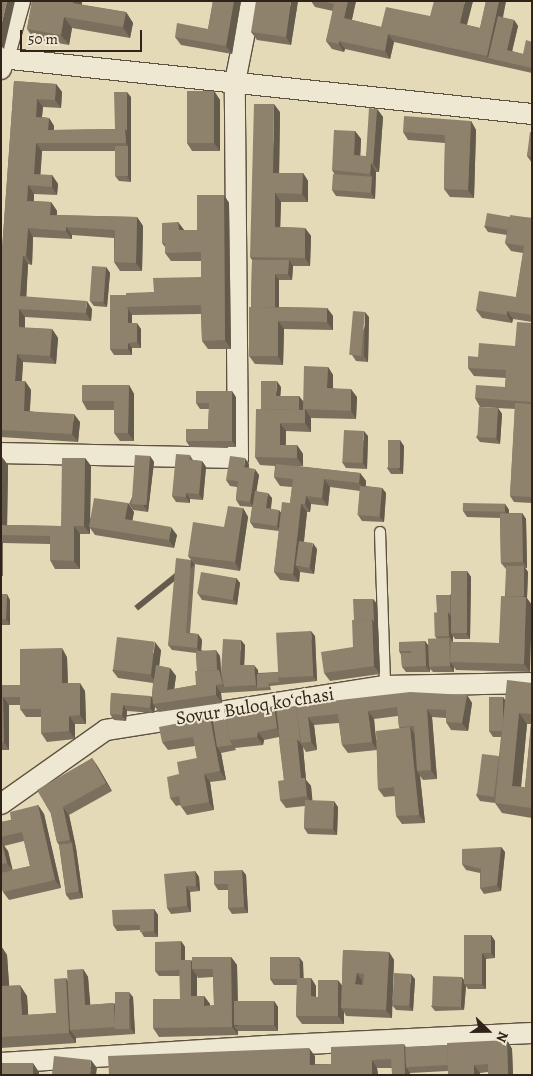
<!DOCTYPE html>
<meta charset="utf-8">
<style>
body{margin:0}
#map{position:relative;width:533px;height:1076px;overflow:hidden;background:#e5dab8;font-family:Alegreya,serif}
div>[style]{position:absolute}
[style*='--x']{left:calc(var(--x)*1px);top:calc(var(--y)*1px);width:calc(var(--w)*1px);rotate:calc(var(--a)*1deg)}
.roads{filter:drop-shadow(1px 0 #5f5142) drop-shadow(-1px 0 #5f5142) drop-shadow(0 1px #5f5142) drop-shadow(0 -1px #5f5142)}
.lane>*{height:10px;margin:-5px;padding:0 5px;transform-origin:5px;border-radius:5px;background:#eee7d1}
.street>*{height:20px;margin:-10px;padding:0 10px;transform-origin:10px;border-radius:10px;background:#eee7d1}
.wall>*{inset:0;background:#7b705d}
.shaded-wall>*{inset:0;background:#645b4c;transform-origin:0 0}
.building>*{inset:0;background:#8f826c;transform-origin:0 0}
span{translate:-50% -50%;white-space:nowrap;text-align:center;line-height:1.15;-webkit-text-stroke:4px #eee7d1;paint-order:stroke}
.street-label{font-size:19px;color:#32231a}
.frame{position:absolute;inset:0;border:2px solid #32231a;pointer-events:none}
.north{position:absolute;left:463px;top:1006px;width:50px;height:50px;-webkit-text-stroke:4px #eee7d1;paint-order:stroke;rotate:112deg;font-size:14px;font-weight:700;line-height:20px;text-align:center;color:#32231a}
.north::after{content:'';display:block;margin:auto;width:18px;height:22px;background:#32231a;clip-path:polygon(50% 0,100% 100%,50% 72%,0 100%)}
.scale{position:absolute;left:20px;top:30px;width:122px;height:22px;box-sizing:border-box;border:2px solid #32231a;border-top:0;padding-left:6px;font-size:15px;line-height:18px;white-space:nowrap;color:#32231a;-webkit-text-stroke:4px #eee7d1;paint-order:stroke}
</style>
<div id="map">
<div class="roads">
<div class="lane">
<i style="--x:380;--y:532;--w:154;--a:88.1"></i>
</div>
<div class="street">
<i style="--x:1;--y:58;--w:534;--a:6.02"></i>
<i style="--x:1;--y:69;--w:71;--a:-74.4"></i>
<i style="--x:1;--y:453;--w:237;--a:1.2"></i>
<i style="--x:238;--y:458;--w:376;--a:-90.5"></i>
<i style="--x:235;--y:82;--w:83;--a:-78.8"></i>
<i style="--x:1;--y:804;--w:128;--a:-35.2"></i>
<i style="--x:106;--y:730;--w:282;--a:-9"></i>
<i style="--x:385;--y:686;--w:147;--a:-1.2"></i>
<i style="--x:1;--y:1063;--w:265;--a:-3.7"></i>
<i style="--x:265;--y:1046;--w:267;--a:-2.8"></i>
</div>
</div>
<div class="wall">
<i style="clip-path:polygon(32px 1px,82px 1px,82px 5px,126px 12px,133px 23px,130px 38px,72px 28px,69px 45px,34px 39px,27px 29px)"></i>
<i style="clip-path:polygon(213px 1px,241px 1px,232px 54px,181px 45px,175px 37px,208px 29px)"></i>
<i style="clip-path:polygon(298px 1px,291px 45px,257px 40px,251px 32px)"></i>
<i style="clip-path:polygon(311px 1px,356px 1px,352px 20px,381px 27px,430px 16px,473px 1px,467px 25px,480px 28px,486px 1px,506px 1px,503px 18px,514px 20px,518px 26px,512px 51px,523px 54px,532px 42px,532px 73px,394px 42px,390px 59px,345px 49px,344px 52px,332px 49px,326px 41px,333px 11px,315px 7px)"></i>
<i style="clip-path:polygon(14px 81px,56px 84px,62px 92px,61px 108px,43px 107px,42px 117px,49px 118px,54px 126px,54px 130px,115px 129px,131px 97px,131px 182px,119px 181px,115px 176px,115px 151px,42px 151px,40px 175px,52px 175px,58px 184px,57px 195px,34px 194px,34px 201px,51px 202px,57px 211px,57px 215px,137px 217px,143px 226px,142px 271px,120px 271px,114px 262px,114px 238px,72px 235px,72px 239px,33px 237px,32px 265px,28px 264px,26px 297px,92px 309px,91px 321px,25px 317px,25px 328px,52px 329px,58px 338px,56px 364px,23px 362px,22px 381px,25px 381px,31px 390px,30px 411px,80px 422px,78px 442px,1px 437px,1px 264px)"></i>
<i style="clip-path:polygon(214px 91px,220px 100px,220px 151px,192px 151px,187px 143px)"></i>
<i style="clip-path:polygon(377px 109px,383px 117px,379px 172px,376px 172px,375px 199px,336px 196px,332px 190px,335px 175px,332px 170px,355px 131px,361px 139px,360px 156px,366px 156px)"></i>
<i style="clip-path:polygon(280px 112px,279px 173px,303px 173px,308px 181px,308px 202px,281px 202px,280px 227px,305px 228px,311px 236px,310px 266px,293px 266px,292px 280px,279px 280px,279px 307px,327px 308px,333px 316px,333px 330px,284px 329px,283px 365px,255px 364px,249px 356px,251px 307px,252px 260px,250px 257px)"></i>
<i style="clip-path:polygon(471px 121px,476px 130px,474px 198px,450px 197px,444px 189px,445px 143px,408px 140px,403px 132px)"></i>
<i style="clip-path:polygon(532px 132px,532px 163px,527px 156px)"></i>
<i style="clip-path:polygon(224px 195px,229px 203px,231px 349px,208px 349px,202px 341px,201px 314px,132px 315px,132px 323px,141px 329px,141px 348px,132px 348px,132px 355px,114px 355px,110px 349px,126px 295px,154px 292px,201px 277px,201px 261px,171px 261px,165px 253px,165px 247px,162px 243px,178px 222px,184px 230px,197px 230px)"></i>
<i style="clip-path:polygon(510px 217px,532px 218px,532px 322px,513px 319px,512px 323px,482px 318px,476px 310px,516px 297px,523px 253px,511px 251px,505px 243px,507px 235px,488px 232px,484px 226px)"></i>
<i style="clip-path:polygon(106px 267px,110px 273px,107px 307px,94px 306px,90px 301px)"></i>
<i style="clip-path:polygon(369px 317px,368px 362px,356px 361px,352px 355px)"></i>
<i style="clip-path:polygon(532px 323px,532px 503px,514px 502px,510px 496px,515px 409px,480px 407px,475px 398px,505px 387px,506px 378px,474px 376px,468px 368px,478px 357px,515px 346px)"></i>
<i style="clip-path:polygon(328px 367px,333px 375px,333px 388px,357px 397px,356px 419px,311px 418px,311px 432px,286px 431px,286px 445px,297px 445px,303px 454px,303px 466px,297px 466px,360px 473px,366px 481px,366px 486px,382px 488px,386px 493px,384px 522px,362px 521px,358px 515px,360px 491px,330px 487px,328px 506px,311px 504px,310px 512px,307px 512px,304px 542px,317px 549px,314px 574px,300px 572px,299px 582px,280px 580px,274px 572px,279px 531px,254px 528px,250px 522px,252px 507px,240px 506px,236px 500px,237px 487px,230px 486px,226px 480px,249px 464px,249px 468px,259px 475px,256px 491px,272px 498px,271px 509px,281px 512px,290px 503px,292px 487px,280px 486px,274px 477px,275px 466px,260px 465px,255px 457px,261px 409px,281px 387px,280px 396px,299px 396px,303px 401px)"></i>
<i style="clip-path:polygon(129px 385px,134px 394px,134px 441px,120px 441px,114px 433px,114px 410px,87px 410px,82px 401px)"></i>
<i style="clip-path:polygon(236px 397px,236px 447px,190px 447px,186px 441px,208px 429px,209px 409px,200px 409px,196px 403px)"></i>
<i style="clip-path:polygon(498px 408px,502px 414px,500px 444px,480px 442px,476px 437px)"></i>
<i style="clip-path:polygon(368px 436px,367px 469px,346px 468px,342px 462px)"></i>
<i style="clip-path:polygon(404px 446px,403px 474px,391px 474px,387px 468px)"></i>
<i style="clip-path:polygon(190px 455px,193px 460px,202px 461px,206px 467px,203px 500px,190px 499px,190px 503px,176px 502px,172px 496px)"></i>
<i style="clip-path:polygon(150px 456px,154px 462px,148px 512px,133px 510px,129px 504px)"></i>
<i style="clip-path:polygon(1px 457px,8px 465px,7px 525px,61px 526px,85px 458px,91px 466px,90px 518px,128px 503px,134px 512px,132px 521px,177px 535px,174px 548px,95px 535px,90px 528px,90px 534px,80px 534px,80px 569px,55px 569px,50px 560px,50px 544px,3px 543px,3px 576px,1px 576px)"></i>
<i style="clip-path:polygon(505px 504px,509px 510px,509px 513px,522px 513px,526px 519px,527px 568px,525px 568px,528px 572px,527px 598px,530px 672px,456px 670px,454px 667px,454px 672px,433px 672px,430px 669px,430px 672px,406px 672px,402px 667px,401px 655px,399px 651px,425px 641px,428px 645px,437px 639px,435px 636px,437px 613px,450px 595px,467px 571px,471px 577px,470px 639px,455px 639px,453px 636px,453px 642px,499px 643px,505px 596px,506px 569px,501px 563px,500px 518px,467px 517px,463px 511px)"></i>
<i style="clip-path:polygon(243px 508px,248px 517px,240px 571px,194px 564px,195px 565px,190px 633px,198px 634px,202px 640px,201px 650px,220px 656px,221px 673px,245px 645px,244px 665px,258px 670px,258px 673px,278px 672px,315px 636px,317px 681px,270px 686px,271px 690px,221px 693px,222px 703px,159px 712px,155px 707px,154px 713px,127px 711px,126px 721px,114px 720px,110px 714px,111px 693px,152px 697px,153px 683px,118px 678px,112px 670px,161px 650px,159px 666px,170px 668px,176px 676px,174px 689px,196px 685px,197px 671px,196px 653px,172px 650px,168px 645px,191px 560px,188px 556px,224px 527px)"></i>
<i style="clip-path:polygon(236px 578px,240px 583px,237px 605px,202px 600px,198px 594px)"></i>
<i style="clip-path:polygon(1px 594px,10px 600px,10px 625px,1px 625px)"></i>
<i style="clip-path:polygon(373px 599px,377px 604px,380px 674px,330px 681px,324px 673px,353px 647px,354px 620px)"></i>
<i style="clip-path:polygon(67px 657px,68px 683px,85px 691px,86px 724px,75px 724px,75px 739px,47px 742px,41px 733px,41px 717px,26px 717px,20px 709px,20px 705px,9px 705px,9px 750px,1px 750px,1px 685px,20px 685px)"></i>
<i style="clip-path:polygon(evenodd,532px 683px,532px 818px,502px 813px,495px 803px,480px 801px,476px 795px,499px 756px,501px 737px,493px 737px,489px 731px,503px 697px,505px 700px,532px 683px,527px 724px,531px 724px,525px 787px,521px 787px,527px 724px)"></i>
<i style="clip-path:polygon(evenodd,467px 695px,472px 703px,468px 731px,451px 730px,446px 722px,446px 718px,432px 717px,437px 779px,423px 780px,420px 776px,425px 823px,402px 824px,396px 816px,395px 796px,384px 797px,378px 789px,377px 750px,348px 753px,342px 745px,339px 723px,314px 725px,317px 750px,306px 752px,303px 747px,306px 780px,311px 786px,312px 801px,338px 807px,337px 835px,308px 834px,304px 828px,305px 806px,286px 808px,280px 800px,284px 780px,279px 737px,264px 740px,263px 745px,235px 748px,236px 750px,221px 753px,226px 780px,210px 782px,214px 810px,187px 815px,180px 805px,176px 806px,170px 798px,179px 774px,197px 758px,195px 746px,168px 750px,162px 742px,214px 722px,226px 719px,236px 706px,241px 713px,276px 708px,467px 695px,398px 716px,399px 727px,400px 729px,376px 740px,374px 719px,398px 716px)"></i>
<i style="clip-path:polygon(92px 758px,98px 767px,112px 791px,69px 815px,76px 848px,83px 898px,70px 900px,66px 895px,59px 845px,57px 842px,51px 814px)"></i>
<i style="clip-path:polygon(evenodd,38px 805px,44px 814px,61px 888px,9px 900px,3px 892px,1px 884px,1px 822px,11px 820px,38px 805px,24px 841px,30px 866px,12px 870px,8px 851px,4px 846px,24px 841px)"></i>
<i style="clip-path:polygon(501px 847px,505px 852px,501px 891px,484px 894px,480px 888px,480px 873px,466px 870px,462px 864px)"></i>
<i style="clip-path:polygon(242px 870px,246px 875px,248px 913px,232px 914px,228px 908px,228px 890px,218px 890px,214px 884px)"></i>
<i style="clip-path:polygon(195px 871px,199px 877px,200px 891px,190px 892px,191px 912px,171px 914px,167px 908px)"></i>
<i style="clip-path:polygon(154px 909px,158px 915px,158px 937px,144px 937px,140px 930px,117px 931px,113px 925px)"></i>
<i style="clip-path:polygon(491px 935px,495px 941px,495px 958px,486px 959px,486px 989px,468px 989px,466px 986px,464px 1010px,435px 1011px,431px 1006px,464px 980px)"></i>
<i style="clip-path:polygon(evenodd,181px 941px,185px 947px,185px 960px,191px 960px,192px 962px,231px 957px,237px 965px,238px 1002px,274px 1001px,278px 1007px,278px 1031px,238px 1031px,238px 1035px,159px 1037px,153px 1028px,180px 999px,180px 976px,159px 976px,155px 971px,181px 941px,197px 976px,198px 978px,213px 977px,214px 1005px,210px 1006px,210px 1004px,204px 996px,197px 996px,197px 976px)"></i>
<i style="clip-path:polygon(1px 946px,7px 955px,9px 986px,27px 996px,28px 1015px,56px 1013px,66px 978px,68px 981px,83px 969px,88px 977px,90px 1005px,114px 1003px,115px 1006px,133px 997px,135px 1034px,76px 1038px,76px 1043px,1px 1048px)"></i>
<i style="clip-path:polygon(343px 950px,389px 952px,394px 960px,392px 1000px,415px 979px,413px 1011px,396px 1010px,392px 1005px,392px 1018px,346px 1016px,344px 1012px,344px 1024px,302px 1024px,296px 1016px,297px 985px,274px 985px,270px 979px,303px 962px,303px 978px,311px 978px,316px 986px,316px 997px,318px 997px,342px 985px)"></i>
<i style="clip-path:polygon(507px 1040px,512px 1049px,513px 1075px,488px 1075px,488px 1072px,480px 1073px,480px 1075px,448px 1075px,448px 1071px,410px 1073px,410px 1075px,392px 1075px,392px 1068px,377px 1068px,378px 1075px,109px 1075px,315px 1056px,315px 1064px,331px 1064px,405px 1047px,447px 1045px)"></i>
</div>
<div class="shaded-wall">
<i style="clip-path:polygon(7px 1px,15px 1px,4px 49px,1px 46px,1px 27px)"></i>
<i style="clip-path:polygon(73px 1px,82px 1px,80px 14px,73px 3px)"></i>
<i style="clip-path:polygon(234px 1px,241px 1px,232px 54px,226px 46px)"></i>
<i style="clip-path:polygon(291px 1px,298px 1px,291px 45px,286px 37px)"></i>
<i style="clip-path:polygon(348px 1px,356px 1px,350px 27px,344px 18px)"></i>
<i style="clip-path:polygon(465px 1px,473px 1px,465px 31px,460px 23px)"></i>
<i style="clip-path:polygon(499px 1px,506px 1px,493px 59px,488px 58px,487px 56px)"></i>
<i style="clip-path:polygon(126px 12px,133px 23px,130px 38px,123px 27px)"></i>
<i style="clip-path:polygon(64px 17px,72px 28px,69px 45px,61px 35px)"></i>
<i style="clip-path:polygon(514px 20px,518px 26px,511px 56px,507px 50px)"></i>
<i style="clip-path:polygon(388px 34px,394px 42px,390px 59px,385px 51px)"></i>
<i style="clip-path:polygon(339px 41px,345px 49px,344px 52px,339px 44px)"></i>
<i style="clip-path:polygon(56px 84px,62px 92px,61px 108px,55px 100px)"></i>
<i style="clip-path:polygon(214px 91px,220px 100px,220px 151px,214px 143px)"></i>
<i style="clip-path:polygon(127px 92px,131px 97px,131px 182px,127px 176px,128px 146px,126px 143px,125px 129px)"></i>
<i style="clip-path:polygon(37px 99px,43px 107px,41px 125px,36px 117px)"></i>
<i style="clip-path:polygon(274px 104px,280px 112px,279px 181px,273px 173px)"></i>
<i style="clip-path:polygon(377px 109px,383px 117px,379px 172px,373px 164px)"></i>
<i style="clip-path:polygon(49px 118px,54px 126px,53px 138px,48px 130px)"></i>
<i style="clip-path:polygon(471px 121px,476px 130px,474px 198px,468px 190px)"></i>
<i style="clip-path:polygon(355px 131px,361px 139px,360px 164px,354px 155px)"></i>
<i style="clip-path:polygon(36px 143px,42px 151px,40px 182px,34px 174px)"></i>
<i style="clip-path:polygon(371px 163px,376px 172px,375px 199px,371px 193px,372px 177px,370px 174px)"></i>
<i style="clip-path:polygon(303px 173px,308px 181px,308px 202px,302px 194px)"></i>
<i style="clip-path:polygon(52px 175px,58px 184px,57px 195px,52px 187px)"></i>
<i style="clip-path:polygon(28px 185px,34px 194px,33px 209px,27px 201px)"></i>
<i style="clip-path:polygon(275px 193px,281px 202px,280px 236px,275px 227px)"></i>
<i style="clip-path:polygon(224px 195px,229px 203px,231px 349px,225px 340px)"></i>
<i style="clip-path:polygon(51px 202px,57px 211px,56px 223px,50px 215px)"></i>
<i style="clip-path:polygon(137px 217px,143px 226px,142px 271px,136px 263px)"></i>
<i style="clip-path:polygon(178px 222px,184px 230px,179px 230px)"></i>
<i style="clip-path:polygon(66px 227px,72px 235px,72px 239px,66px 231px)"></i>
<i style="clip-path:polygon(28px 228px,33px 237px,32px 265px,26px 256px)"></i>
<i style="clip-path:polygon(305px 228px,311px 236px,310px 266px,305px 258px)"></i>
<i style="clip-path:polygon(23px 256px,28px 264px,26px 304px,20px 296px)"></i>
<i style="clip-path:polygon(289px 260px,293px 266px,292px 280px,288px 274px)"></i>
<i style="clip-path:polygon(106px 267px,110px 273px,107px 307px,103px 302px)"></i>
<i style="clip-path:polygon(275px 274px,279px 280px,279px 316px,275px 310px)"></i>
<i style="clip-path:polygon(87px 301px,92px 309px,91px 321px,86px 313px)"></i>
<i style="clip-path:polygon(327px 308px,333px 316px,333px 330px,327px 322px)"></i>
<i style="clip-path:polygon(19px 309px,25px 317px,25px 335px,19px 327px)"></i>
<i style="clip-path:polygon(128px 309px,132px 315px,132px 329px,128px 323px)"></i>
<i style="clip-path:polygon(507px 311px,513px 319px,512px 323px,507px 315px)"></i>
<i style="clip-path:polygon(365px 312px,369px 317px,368px 362px,364px 356px)"></i>
<i style="clip-path:polygon(278px 321px,284px 329px,283px 365px,278px 356px)"></i>
<i style="clip-path:polygon(137px 323px,141px 329px,141px 348px,137px 342px)"></i>
<i style="clip-path:polygon(52px 329px,58px 338px,56px 364px,50px 356px)"></i>
<i style="clip-path:polygon(128px 343px,132px 348px,132px 355px,128px 349px)"></i>
<i style="clip-path:polygon(17px 354px,23px 362px,21px 389px,15px 381px)"></i>
<i style="clip-path:polygon(328px 367px,333px 375px,333px 396px,327px 388px)"></i>
<i style="clip-path:polygon(25px 381px,31px 390px,29px 419px,24px 411px)"></i>
<i style="clip-path:polygon(277px 381px,281px 387px,280px 402px,276px 396px)"></i>
<i style="clip-path:polygon(129px 385px,134px 394px,134px 441px,128px 433px)"></i>
<i style="clip-path:polygon(351px 389px,357px 397px,356px 419px,351px 411px)"></i>
<i style="clip-path:polygon(232px 391px,236px 397px,236px 447px,232px 441px)"></i>
<i style="clip-path:polygon(299px 396px,303px 402px,303px 418px,299px 413px)"></i>
<i style="clip-path:polygon(498px 408px,502px 414px,500px 444px,496px 438px)"></i>
<i style="clip-path:polygon(305px 409px,311px 418px,311px 432px,305px 423px)"></i>
<i style="clip-path:polygon(74px 414px,80px 422px,78px 442px,72px 434px)"></i>
<i style="clip-path:polygon(280px 423px,286px 431px,285px 453px,280px 445px)"></i>
<i style="clip-path:polygon(364px 431px,368px 436px,367px 469px,363px 463px)"></i>
<i style="clip-path:polygon(400px 440px,404px 446px,403px 474px,399px 469px)"></i>
<i style="clip-path:polygon(297px 445px,303px 454px,303px 466px,297px 458px)"></i>
<i style="clip-path:polygon(150px 456px,154px 462px,148px 512px,144px 506px)"></i>
<i style="clip-path:polygon(2px 457px,8px 465px,7px 533px,1px 525px)"></i>
<i style="clip-path:polygon(85px 458px,91px 466px,90px 527px,89px 527px,90px 528px,90px 534px,84px 526px)"></i>
<i style="clip-path:polygon(245px 458px,249px 464px,248px 473px,244px 467px)"></i>
<i style="clip-path:polygon(202px 461px,206px 467px,203px 500px,199px 494px)"></i>
<i style="clip-path:polygon(255px 469px,259px 475px,254px 507px,250px 502px)"></i>
<i style="clip-path:polygon(360px 473px,366px 481px,365px 491px,359px 483px)"></i>
<i style="clip-path:polygon(324px 479px,330px 487px,328px 506px,322px 498px)"></i>
<i style="clip-path:polygon(382px 488px,386px 493px,384px 522px,380px 517px)"></i>
<i style="clip-path:polygon(186px 493px,190px 499px,190px 503px,186px 497px)"></i>
<i style="clip-path:polygon(268px 493px,272px 498px,270px 514px,266px 508px)"></i>
<i style="clip-path:polygon(306px 496px,311px 504px,310px 512px,305px 504px)"></i>
<i style="clip-path:polygon(128px 503px,134px 512px,131px 528px,125px 519px)"></i>
<i style="clip-path:polygon(301px 504px,307px 512px,301px 567px,296px 566px,300px 572px,299px 582px,293px 574px)"></i>
<i style="clip-path:polygon(505px 504px,509px 510px,509px 518px,505px 512px)"></i>
<i style="clip-path:polygon(243px 508px,248px 517px,240px 571px,235px 562px)"></i>
<i style="clip-path:polygon(279px 510px,283px 516px,281px 532px,277px 526px)"></i>
<i style="clip-path:polygon(522px 513px,526px 519px,527px 568px,523px 562px)"></i>
<i style="clip-path:polygon(74px 526px,80px 534px,80px 569px,74px 561px)"></i>
<i style="clip-path:polygon(171px 527px,177px 535px,174px 548px,169px 540px)"></i>
<i style="left:1px;top:541px;width:3px;height:33px;rotate:45deg"></i>
<i style="clip-path:polygon(313px 543px,317px 549px,314px 574px,310px 568px)"></i>
<i style="left:191px;top:560px;width:6px;height:73px;rotate:51deg"></i>
<i style="clip-path:polygon(524px 566px,528px 572px,527px 598px,532px 605px,530px 672px,524px 664px,526px 600px,523px 596px)"></i>
<i style="clip-path:polygon(467px 571px,471px 577px,470px 639px,466px 633px)"></i>
<i style="clip-path:polygon(236px 578px,240px 583px,237px 605px,233px 599px)"></i>
<i style="clip-path:polygon(7px 594px,10px 600px,10px 625px,6px 619px)"></i>
<i style="clip-path:polygon(373px 599px,377px 604px,380px 674px,374px 666px,372px 619px)"></i>
<i style="clip-path:polygon(448px 612px,452px 618px,451px 633px,453px 636px,453px 642px,449px 636px)"></i>
<i style="clip-path:polygon(311px 631px,315px 636px,317px 681px,313px 676px)"></i>
<i style="clip-path:polygon(198px 634px,202px 640px,201px 653px,197px 648px)"></i>
<i style="clip-path:polygon(241px 640px,245px 645px,244px 671px,240px 665px)"></i>
<i style="clip-path:polygon(425px 641px,429px 647px,429px 667px,430px 669px,430px 672px,426px 666px)"></i>
<i style="clip-path:polygon(155px 642px,161px 650px,157px 684px,151px 676px)"></i>
<i style="clip-path:polygon(62px 648px,67px 657px,68px 692px,62px 683px)"></i>
<i style="clip-path:polygon(216px 650px,220px 656px,221px 672px,225px 679px,224px 687px,217px 673px)"></i>
<i style="clip-path:polygon(450px 662px,454px 667px,454px 672px,450px 666px)"></i>
<i style="clip-path:polygon(254px 665px,258px 670px,259px 687px,257px 688px,256px 685px)"></i>
<i style="clip-path:polygon(170px 668px,176px 676px,173px 698px,167px 690px)"></i>
<i style="clip-path:polygon(80px 683px,85px 691px,86px 724px,80px 715px)"></i>
<i style="clip-path:polygon(216px 685px,221px 693px,222px 703px,216px 695px)"></i>
<i style="clip-path:polygon(467px 695px,472px 703px,468px 731px,462px 723px)"></i>
<i style="clip-path:polygon(151px 696px,155px 702px,153px 704px,155px 707px,154px 713px,150px 708px)"></i>
<i style="clip-path:polygon(3px 697px,9px 705px,9px 750px,4px 742px)"></i>
<i style="clip-path:polygon(503px 697px,507px 703px,503px 731px)"></i>
<i style="clip-path:polygon(123px 705px,127px 711px,126px 721px,122px 715px)"></i>
<i style="clip-path:polygon(236px 706px,242px 714px,237px 713px)"></i>
<i style="clip-path:polygon(274px 706px,280px 714px,283px 737px,277px 728px)"></i>
<i style="clip-path:polygon(427px 709px,432px 717px,437px 779px,431px 770px)"></i>
<i style="clip-path:polygon(368px 711px,374px 719px,377px 750px,372px 742px)"></i>
<i style="clip-path:polygon(519px 713px,527px 724px,520px 797px,512px 786px)"></i>
<i style="clip-path:polygon(69px 716px,75px 724px,75px 739px,69px 731px)"></i>
<i style="clip-path:polygon(210px 717px,216px 725px,217px 747px,221px 753px,226px 780px,220px 771px)"></i>
<i style="clip-path:polygon(308px 717px,314px 725px,317px 750px,311px 742px)"></i>
<i style="clip-path:polygon(410px 727px,416px 736px,417px 771px,420px 776px,425px 823px,419px 815px)"></i>
<i style="clip-path:polygon(258px 732px,264px 740px,263px 745px,257px 737px)"></i>
<i style="clip-path:polygon(297px 739px,303px 747px,306px 780px,311px 786px,313px 805px,307px 796px,301px 778px)"></i>
<i style="clip-path:polygon(92px 758px,98px 767px,112px 791px,106px 783px)"></i>
<i style="clip-path:polygon(204px 774px,210px 782px,214px 810px,209px 802px)"></i>
<i style="clip-path:polygon(334px 801px,338px 807px,337px 835px,333px 829px)"></i>
<i style="clip-path:polygon(38px 805px,44px 814px,61px 888px,55px 880px)"></i>
<i style="clip-path:polygon(63px 807px,69px 815px,76px 848px,70px 840px)"></i>
<i style="clip-path:polygon(2px 843px,8px 851px,13px 871px,7px 863px)"></i>
<i style="clip-path:polygon(72px 843px,76px 848px,83px 898px,79px 892px)"></i>
<i style="clip-path:polygon(501px 847px,505px 852px,501px 891px,497px 885px)"></i>
<i style="clip-path:polygon(242px 870px,246px 875px,248px 913px,244px 907px)"></i>
<i style="clip-path:polygon(195px 871px,199px 877px,200px 891px,196px 886px)"></i>
<i style="clip-path:polygon(186px 886px,190px 892px,191px 912px,187px 906px)"></i>
<i style="clip-path:polygon(154px 909px,158px 915px,158px 937px,154px 931px)"></i>
<i style="clip-path:polygon(491px 935px,495px 941px,495px 958px,491px 953px)"></i>
<i style="clip-path:polygon(181px 941px,185px 947px,185px 976px,181px 970px)"></i>
<i style="clip-path:polygon(1px 946px,7px 955px,10px 997px,2px 986px,1px 967px)"></i>
<i style="clip-path:polygon(389px 952px,394px 960px,392px 1018px,386px 1010px)"></i>
<i style="clip-path:polygon(482px 953px,486px 959px,486px 989px,482px 984px)"></i>
<i style="clip-path:polygon(231px 957px,237px 965px,238px 1026px,234px 1026px,238px 1031px,238px 1035px,232px 1027px)"></i>
<i style="clip-path:polygon(299px 957px,303px 962px,304px 984px,300px 979px)"></i>
<i style="clip-path:polygon(191px 960px,196px 968px,192px 969px,197px 976px,197px 1004px,191px 996px)"></i>
<i style="clip-path:polygon(83px 969px,88px 977px,91px 1013px,85px 1005px)"></i>
<i style="clip-path:polygon(357px 973px,362px 981px,361px 992px,355px 984px)"></i>
<i style="clip-path:polygon(411px 974px,415px 979px,413px 1011px,409px 1006px)"></i>
<i style="clip-path:polygon(462px 977px,466px 983px,464px 984px,466px 986px,464px 1010px,460px 1005px)"></i>
<i style="clip-path:polygon(66px 978px,73px 989px,70px 1030px,76px 1038px,76px 1043px,69px 1033px)"></i>
<i style="clip-path:polygon(311px 978px,316px 986px,316px 1005px,311px 996px)"></i>
<i style="clip-path:polygon(338px 980px,344px 988px,341px 1008px,344px 1012px,344px 1024px,338px 1016px)"></i>
<i style="clip-path:polygon(20px 985px,27px 996px,29px 1026px,22px 1015px)"></i>
<i style="clip-path:polygon(129px 992px,133px 997px,135px 1034px,131px 1029px)"></i>
<i style="clip-path:polygon(204px 996px,210px 1004px,210px 1014px,204px 1006px)"></i>
<i style="clip-path:polygon(274px 1001px,278px 1007px,278px 1031px,274px 1025px)"></i>
<i style="clip-path:polygon(114px 1003px,119px 1011px,117px 1029px,115px 1027px)"></i>
<i style="clip-path:polygon(507px 1040px,512px 1049px,513px 1075px,508px 1075px)"></i>
<i style="clip-path:polygon(404px 1044px,409px 1052px,406px 1067px,410px 1073px,410px 1075px,405px 1075px)"></i>
<i style="clip-path:polygon(309px 1048px,315px 1056px,315px 1073px,310px 1065px)"></i>
<i style="clip-path:polygon(91px 1060px,97px 1068px,96px 1075px,90px 1075px)"></i>
<i style="clip-path:polygon(372px 1060px,377px 1068px,378px 1075px,372px 1075px)"></i>
<i style="clip-path:polygon(33px 1063px,39px 1072px,39px 1075px,33px 1075px)"></i>
<i style="clip-path:polygon(474px 1065px,480px 1073px,480px 1075px,474px 1075px)"></i>
</div>
<div class="building">
<i style="clip-path:polygon(1px 1px,7px 1px,1px 27px)"></i>
<i style="clip-path:polygon(32px 1px,73px 1px,73px 3px,126px 12px,123px 27px,64px 17px,61px 35px,27px 29px)"></i>
<i style="clip-path:polygon(213px 1px,234px 1px,226px 46px,175px 37px,177px 23px,208px 29px)"></i>
<i style="clip-path:polygon(256px 1px,291px 1px,286px 37px,251px 32px)"></i>
<i style="clip-path:polygon(322px 1px,348px 1px,344px 18px,381px 27px,386px 7px,430px 16px,434px 1px,465px 1px,460px 23px,480px 28px,486px 1px,499px 1px,487px 56px,388px 34px,385px 51px,339px 41px,339px 44px,326px 41px,334px 4px)"></i>
<i style="clip-path:polygon(498px 16px,514px 20px,507px 50px,523px 54px,526px 40px,532px 42px,532px 68px,488px 58px)"></i>
<i style="clip-path:polygon(14px 81px,56px 84px,55px 100px,37px 99px,36px 117px,49px 118px,48px 130px,125px 129px,126px 143px,36px 143px,34px 174px,52px 175px,52px 187px,28px 185px,27px 201px,51px 202px,50px 215px,137px 217px,136px 263px,114px 262px,115px 230px,66px 227px,66px 231px,28px 228px,26px 256px,23px 256px,20px 296px,87px 301px,86px 313px,19px 309px,19px 327px,52px 329px,50px 356px,17px 354px,15px 381px,25px 381px,24px 411px,74px 414px,72px 434px,1px 430px,1px 264px)"></i>
<i style="left:187px;top:91px;width:27px;height:52px"></i>
<i style="clip-path:polygon(114px 92px,127px 92px,127px 131px,125px 129px,115px 129px)"></i>
<i style="clip-path:polygon(254px 104px,274px 104px,273px 173px,303px 173px,302px 194px,275px 193px,275px 227px,305px 228px,305px 258px,250px 257px)"></i>
<i style="clip-path:polygon(369px 108px,377px 109px,373px 164px,371px 163px,370px 174px,332px 170px,334px 130px,355px 131px,354px 155px,366px 156px)"></i>
<i style="clip-path:polygon(404px 116px,471px 121px,468px 190px,444px 189px,445px 135px,403px 132px)"></i>
<i style="clip-path:polygon(530px 132px,532px 132px,532px 156px,527px 156px)"></i>
<i style="left:115px;top:146px;width:13px;height:30px"></i>
<i style="left:333px;top:174px;width:39px;height:16px;rotate:4deg"></i>
<i style="clip-path:polygon(197px 195px,224px 195px,225px 340px,202px 341px,201px 305px,126px 307px,126px 293px,154px 292px,153px 278px,201px 277px,201px 252px,165px 253px,165px 243px,162px 243px,162px 223px,178px 222px,179px 230px,197px 230px)"></i>
<i style="left:487px;top:213px;width:23px;height:13px;rotate:10deg"></i>
<i style="clip-path:polygon(510px 215px,532px 218px,532px 315px,507px 311px,507px 315px,476px 310px,479px 291px,516px 297px,524px 246px,505px 243px)"></i>
<i style="clip-path:polygon(252px 260px,289px 260px,288px 274px,275px 274px,275px 307px,251px 307px)"></i>
<i style="left:92px;top:266px;width:14px;height:35px;rotate:4deg"></i>
<i style="clip-path:polygon(110px 295px,126px 295px,126px 307px,128px 309px,128px 323px,137px 323px,137px 342px,128px 343px,128px 349px,110px 349px)"></i>
<i style="clip-path:polygon(249px 307px,327px 308px,327px 322px,278px 321px,278px 356px,249px 356px)"></i>
<i style="left:353px;top:311px;width:12px;height:44px;rotate:5deg"></i>
<i style="clip-path:polygon(517px 322px,532px 323px,532px 402px,475px 398px,476px 385px,505px 387px,506px 370px,468px 368px,468px 356px,478px 357px,479px 343px,515px 346px)"></i>
<i style="clip-path:polygon(304px 366px,328px 367px,327px 388px,351px 389px,351px 411px,305px 409px,305px 423px,280px 423px,280px 445px,297px 445px,297px 458px,255px 457px,256px 409px,303px 410px)"></i>
<i style="clip-path:polygon(261px 381px,277px 381px,276px 396px,299px 396px,299px 410px,261px 409px)"></i>
<i style="clip-path:polygon(82px 385px,129px 385px,128px 433px,114px 433px,114px 401px,82px 401px)"></i>
<i style="clip-path:polygon(196px 391px,232px 391px,232px 441px,186px 441px,186px 429px,208px 429px,209px 403px,196px 403px)"></i>
<i style="clip-path:polygon(515px 403px,532px 404px,532px 497px,510px 496px)"></i>
<i style="left:479px;top:407px;width:19px;height:30px;rotate:3deg"></i>
<i style="left:344px;top:430px;width:20px;height:32px;rotate:3deg"></i>
<i style="left:388px;top:440px;width:12px;height:28px"></i>
<i style="clip-path:polygon(176px 454px,190px 455px,189px 460px,202px 461px,199px 494px,186px 493px,186px 497px,172px 496px)"></i>
<i style="left:135px;top:455px;width:15px;height:49px;rotate:4deg"></i>
<i style="clip-path:polygon(230px 456px,245px 458px,244px 467px,255px 469px,250px 502px,236px 500px,238px 481px,226px 480px)"></i>
<i style="clip-path:polygon(1px 457px,2px 457px,1px 506px)"></i>
<i style="clip-path:polygon(62px 458px,85px 458px,84px 526px,74px 526px,74px 561px,50px 560px,50px 536px,1px 535px,1px 525px,61px 526px)"></i>
<i style="clip-path:polygon(276px 464px,360px 473px,359px 483px,324px 479px,322px 498px,306px 496px,305px 504px,301px 504px,293px 574px,274px 572px,282px 502px,290px 503px,293px 479px,274px 477px)"></i>
<i style="left:360px;top:486px;width:22px;height:29px;rotate:5deg"></i>
<i style="clip-path:polygon(255px 491px,268px 493px,266px 508px,279px 510px,277px 526px,250px 522px)"></i>
<i style="clip-path:polygon(94px 498px,128px 503px,125px 519px,171px 527px,169px 540px,89px 527px)"></i>
<i style="left:463px;top:503px;width:42px;height:8px;rotate:1deg"></i>
<i style="clip-path:polygon(228px 506px,243px 508px,235px 562px,188px 556px,193px 522px,224px 527px)"></i>
<i style="left:522px;top:513px;width:49px;height:22px;rotate:89deg"></i>
<i style="left:299px;top:541px;width:14px;height:25px;rotate:8deg"></i>
<i style="clip-path:polygon(176px 558px,191px 560px,186px 633px,198px 634px,197px 648px,168px 645px)"></i>
<i style="left:506px;top:566px;width:18px;height:30px"></i>
<i style="left:451px;top:571px;width:16px;height:62px"></i>
<i style="left:201px;top:572px;width:36px;height:22px;rotate:10deg"></i>
<i style="clip-path:polygon(1px 594px,7px 594px,6px 619px,1px 619px)"></i>
<i style="clip-path:polygon(436px 595px,450px 595px,450px 614px,448px 612px,437px 613px)"></i>
<i style="clip-path:polygon(501px 596px,526px 597px,524px 664px,450px 662px,451px 642px,499px 643px)"></i>
<i style="clip-path:polygon(353px 599px,373px 599px,374px 622px,372px 619px,354px 620px)"></i>
<i style="left:448px;top:612px;width:24px;height:14px;rotate:88deg"></i>
<i style="clip-path:polygon(372px 619px,374px 666px,324px 673px,321px 652px,353px 647px,352px 620px)"></i>
<i style="left:311px;top:631px;width:45px;height:35px;rotate:87deg"></i>
<i style="left:117px;top:637px;width:38px;height:33px;rotate:7deg"></i>
<i style="left:449px;top:638px;width:28px;height:21px;rotate:88deg"></i>
<i style="clip-path:polygon(223px 639px,241px 640px,240px 665px,254px 665px,256px 685px,224px 687px,221px 673px)"></i>
<i style="clip-path:polygon(425px 641px,426px 666px,402px 667px,401px 653px,411px 653px,411px 651px,399px 651px,399px 642px)"></i>
<i style="clip-path:polygon(62px 648px,62px 683px,80px 683px,80px 715px,69px 716px,69px 731px,41px 733px,41px 709px,20px 709px,20px 697px,3px 697px,4px 742px,1px 742px,1px 685px,20px 685px,20px 649px)"></i>
<i style="left:216px;top:650px;width:20px;height:20px;rotate:87deg"></i>
<i style="clip-path:polygon(156px 665px,170px 668px,167px 690px,196px 685px,195px 671px,219px 670px,223px 684px,216px 685px,216px 695px,153px 704px,152px 693px)"></i>
<i style="clip-path:polygon(278px 672px,278px 680px,280px 682px,268px 683px,269px 687px,257px 688px,257px 674px)"></i>
<i style="clip-path:polygon(evenodd,507px 680px,532px 683px,532px 808px,495px 803px,507px 680px,519px 713px,532px 714px,525px 787px,512px 786px,519px 713px)"></i>
<i style="clip-path:polygon(410px 692px,467px 695px,462px 723px,446px 722px,446px 710px,427px 709px,431px 770px,417px 771px,414px 726px,399px 727px,397px 707px,368px 711px,372px 742px,342px 745px,338px 714px,308px 717px,311px 742px,301px 743px,296px 705px)"></i>
<i style="clip-path:polygon(111px 693px,151px 696px,150px 708px,123px 705px,122px 715px,110px 714px)"></i>
<i style="clip-path:polygon(489px 697px,503px 697px,503px 719px,502px 731px,489px 731px)"></i>
<i style="clip-path:polygon(236px 706px,237px 713px,274px 706px,277px 728px,258px 732px,257px 737px,230px 740px,224px 709px)"></i>
<i style="clip-path:polygon(296px 706px,300px 741px,299px 741px,297px 739px,280px 741px,276px 708px)"></i>
<i style="clip-path:polygon(210px 717px,220px 771px,204px 774px,209px 802px,181px 807px,179px 796px,170px 798px,167px 777px,179px 774px,177px 762px,197px 758px,193px 737px,162px 742px,159px 727px)"></i>
<i style="clip-path:polygon(226px 719px,230px 740px,232px 745px,217px 747px,213px 722px)"></i>
<i style="clip-path:polygon(410px 727px,419px 815px,396px 816px,394px 787px,378px 789px,376px 731px)"></i>
<i style="clip-path:polygon(297px 739px,301px 778px,305px 778px,307px 796px,280px 800px,278px 781px,284px 780px,279px 741px)"></i>
<i style="left:482px;top:754px;width:17px;height:41px;rotate:7deg"></i>
<i style="clip-path:polygon(92px 758px,106px 783px,63px 807px,70px 840px,57px 842px,51px 814px,37px 790px)"></i>
<i style="left:305px;top:800px;width:29px;height:28px;rotate:2deg"></i>
<i style="clip-path:polygon(38px 805px,55px 880px,3px 892px,1px 884px,1px 873px,30px 866px,22px 832px,1px 837px,1px 822px,11px 820px,10px 812px)"></i>
<i style="clip-path:polygon(1px 843px,2px 843px,7px 863px,1px 864px)"></i>
<i style="left:72px;top:843px;width:49px;height:13px;rotate:82deg"></i>
<i style="clip-path:polygon(501px 847px,497px 885px,480px 888px,481px 869px,462px 864px,462px 849px)"></i>
<i style="clip-path:polygon(242px 870px,244px 907px,228px 908px,228px 884px,214px 884px,214px 871px)"></i>
<i style="clip-path:polygon(195px 871px,196px 886px,186px 886px,187px 906px,167px 908px,164px 874px)"></i>
<i style="clip-path:polygon(154px 909px,154px 931px,140px 932px,140px 925px,113px 925px,112px 910px)"></i>
<i style="clip-path:polygon(464px 935px,491px 935px,491px 953px,482px 953px,482px 984px,464px 984px)"></i>
<i style="clip-path:polygon(181px 941px,181px 960px,179px 960px,180px 970px,155px 971px,155px 942px)"></i>
<i style="clip-path:polygon(evenodd,343px 950px,389px 952px,386px 1010px,341px 1008px,343px 950px,357px 973px,364px 974px,363px 985px,355px 984px,357px 973px)"></i>
<i style="clip-path:polygon(192px 957px,231px 957px,232px 1027px,153px 1028px,153px 999px,180px 999px,179px 960px,191px 960px,191px 996px,204px 996px,204px 1006px,214px 1005px,213px 969px,192px 969px)"></i>
<i style="clip-path:polygon(270px 957px,299px 957px,300px 978px,297px 978px,297px 979px,270px 979px)"></i>
<i style="clip-path:polygon(1px 967px,2px 986px,20px 985px,22px 1015px,56px 1013px,54px 979px,66px 978px,69px 1033px,1px 1037px)"></i>
<i style="clip-path:polygon(83px 969px,85px 1005px,114px 1003px,115px 1027px,70px 1030px,67px 970px)"></i>
<i style="left:394px;top:973px;width:17px;height:32px;rotate:3deg"></i>
<i style="left:433px;top:976px;width:29px;height:30px;rotate:2deg"></i>
<i style="clip-path:polygon(297px 978px,311px 978px,311px 996px,318px 997px,318px 980px,338px 980px,338px 1016px,296px 1016px)"></i>
<i style="left:115px;top:992px;width:14px;height:37px"></i>
<i style="left:274px;top:1001px;width:24px;height:40px;rotate:90deg"></i>
<i style="clip-path:polygon(507px 1040px,508px 1075px,488px 1075px,488px 1064px,474px 1065px,474px 1075px,448px 1075px,447px 1043px)"></i>
<i style="clip-path:polygon(404px 1044px,405px 1075px,392px 1075px,391px 1059px,372px 1060px,372px 1075px,109px 1075px,108px 1056px,309px 1048px,310px 1065px,331px 1064px,331px 1047px)"></i>
<i style="left:447px;top:1045px;width:20px;height:42px;rotate:87deg"></i>
<i style="clip-path:polygon(54px 1056px,91px 1060px,90px 1075px,52px 1075px)"></i>
<i style="left:33px;top:1063px;width:12px;height:32px;rotate:90deg"></i>
</div>
<div class="street-label">
<span style="left:255px;top:707px;rotate:-9deg">Sovur Buloq koʻchasi</span>
</div>
<div class="frame"></div>
<div class="north">N</div>
<div class="scale">50 m</div>
</div>
